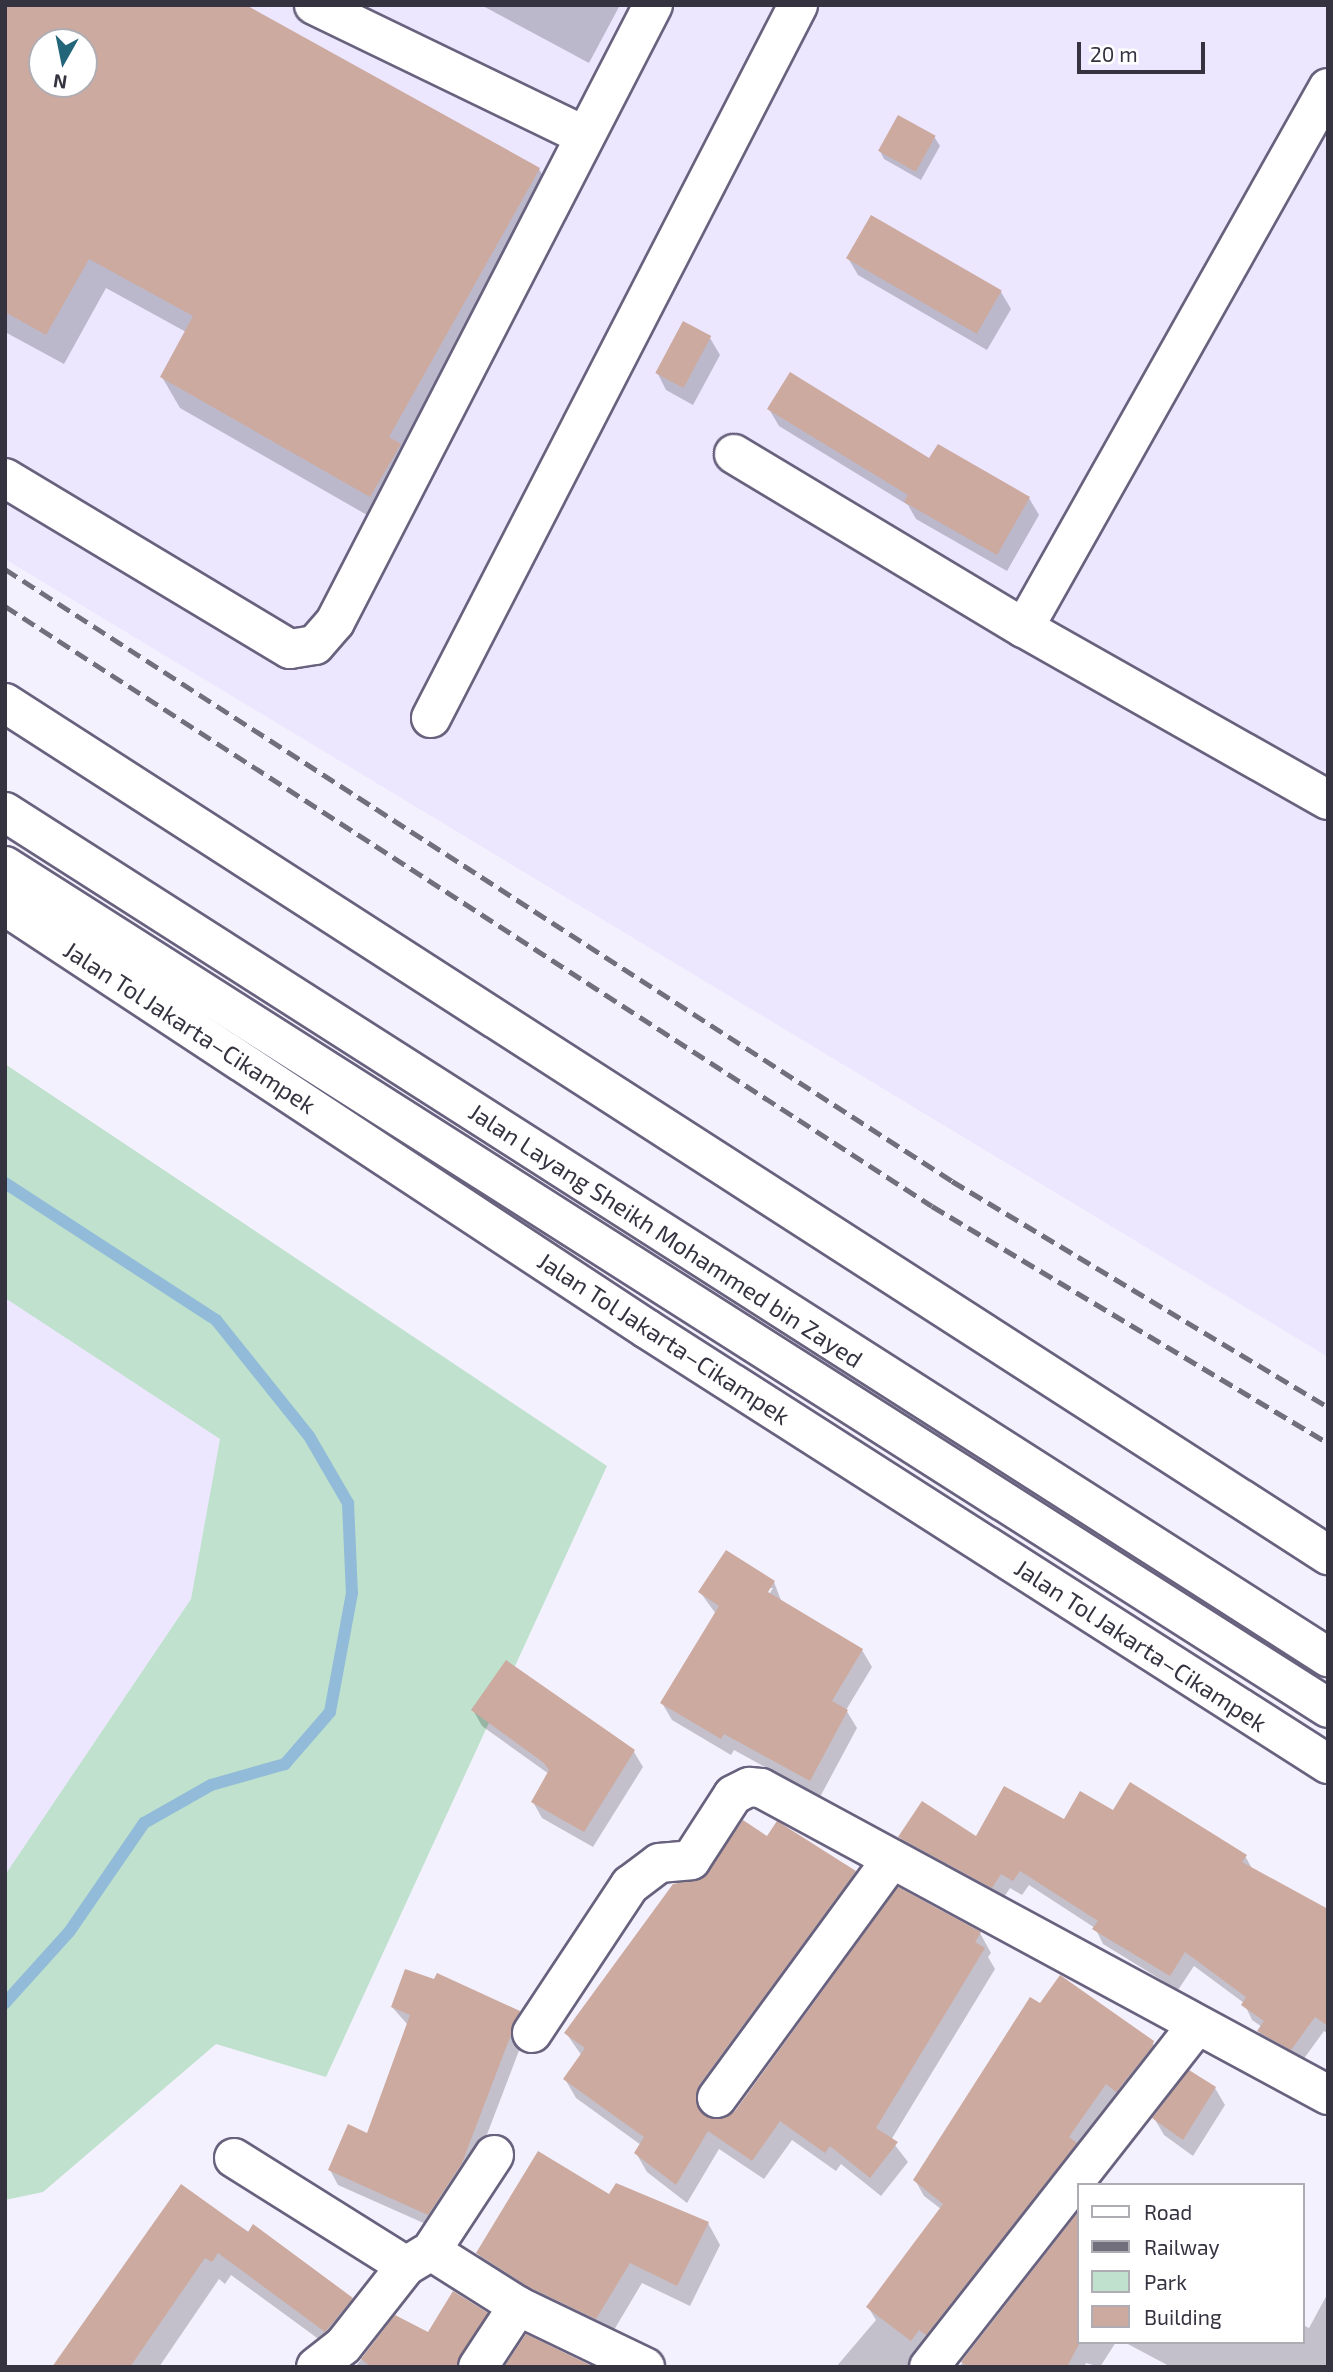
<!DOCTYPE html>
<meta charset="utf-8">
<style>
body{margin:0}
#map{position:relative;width:1333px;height:2372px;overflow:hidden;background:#f4f1fe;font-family:"Exo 2",sans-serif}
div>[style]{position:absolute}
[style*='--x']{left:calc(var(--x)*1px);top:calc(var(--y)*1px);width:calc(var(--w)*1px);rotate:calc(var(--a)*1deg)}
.built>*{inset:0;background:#ece6fe}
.green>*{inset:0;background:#bfe1cd}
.shadow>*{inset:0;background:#0003}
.stream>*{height:12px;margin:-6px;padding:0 6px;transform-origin:6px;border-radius:6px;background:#91bbd9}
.building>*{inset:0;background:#ccaa9f;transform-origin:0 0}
.roads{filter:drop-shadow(2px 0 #69627e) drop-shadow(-2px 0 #69627e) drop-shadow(0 2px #69627e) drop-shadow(0 -2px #69627e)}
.minor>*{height:38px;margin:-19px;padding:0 19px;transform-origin:19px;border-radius:19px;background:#fff}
.highway>*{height:38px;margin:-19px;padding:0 19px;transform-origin:19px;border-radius:19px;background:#fff}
.rail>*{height:5px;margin-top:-2.5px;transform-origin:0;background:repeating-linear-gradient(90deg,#726f7c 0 14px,transparent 0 21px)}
span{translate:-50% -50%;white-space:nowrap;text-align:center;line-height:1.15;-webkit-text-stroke:5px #fff;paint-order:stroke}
.street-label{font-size:24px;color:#363340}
.frame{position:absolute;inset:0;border:7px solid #363340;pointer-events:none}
.legend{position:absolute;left:1077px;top:2183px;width:228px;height:161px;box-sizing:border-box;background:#fff;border:2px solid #afadb3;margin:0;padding:9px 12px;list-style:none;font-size:21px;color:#363340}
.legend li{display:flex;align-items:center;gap:14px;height:35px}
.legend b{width:35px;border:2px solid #afadb3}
.north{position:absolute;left:28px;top:28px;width:70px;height:70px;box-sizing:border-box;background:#fff;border:2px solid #afadb3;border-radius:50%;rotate:189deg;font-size:19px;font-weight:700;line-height:28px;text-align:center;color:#363340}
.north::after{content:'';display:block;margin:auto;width:24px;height:32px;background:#236679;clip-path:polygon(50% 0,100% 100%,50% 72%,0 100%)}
.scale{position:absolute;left:1077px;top:42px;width:128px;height:32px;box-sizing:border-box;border:4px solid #363340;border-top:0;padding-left:9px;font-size:21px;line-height:24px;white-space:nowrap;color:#363340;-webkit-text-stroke:5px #fff;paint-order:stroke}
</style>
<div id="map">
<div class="built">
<i style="clip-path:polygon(evenodd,5px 5px,1328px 5px,1328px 1357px,5px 559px,5px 5px,42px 42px,84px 42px,84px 84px,42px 84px,42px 42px)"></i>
<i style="clip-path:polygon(5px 1298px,220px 1439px,191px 1599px,5px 1875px)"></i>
</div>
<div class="green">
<i style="clip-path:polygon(5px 1064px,607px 1466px,326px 2077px,216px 2044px,43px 2192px,5px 2200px,5px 1875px,191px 1599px,220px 1439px,5px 1298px)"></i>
</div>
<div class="shadow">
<i style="clip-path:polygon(evenodd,5px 5px,539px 169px,557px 200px,388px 527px,180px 408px,162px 377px,186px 332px,106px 288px,64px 364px,5px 332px,5px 5px,42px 42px,84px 42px,84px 84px,42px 84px,42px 42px)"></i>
<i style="clip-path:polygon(481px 5px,620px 5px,589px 63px)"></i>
<i style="clip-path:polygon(898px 118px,935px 138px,940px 146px,921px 180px,884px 159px,880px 151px)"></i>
<i style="clip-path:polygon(848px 258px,1001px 292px,1011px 309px,987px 350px,858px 275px)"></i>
<i style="clip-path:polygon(710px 338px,720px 355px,693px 405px,666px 390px,657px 372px)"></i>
<i style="clip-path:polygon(769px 409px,1029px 498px,1039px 515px,1007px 571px,916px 519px,908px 505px,779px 426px)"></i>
<i style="clip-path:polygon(evenodd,727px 1552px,774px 1582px,782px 1603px,862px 1650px,872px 1667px,846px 1710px,857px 1728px,820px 1797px,734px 1750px,731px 1755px,672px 1720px,662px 1703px,716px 1614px,700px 1592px,727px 1552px,769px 1588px,773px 1588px,765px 1601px,769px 1588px)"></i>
<i style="clip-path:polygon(473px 1710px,634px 1752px,643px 1767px,593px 1847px,542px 1818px,533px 1802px,549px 1774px,482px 1726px)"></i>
<i style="clip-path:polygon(1114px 1812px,1245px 1856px,1253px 1870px,1328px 1911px,1328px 2034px,1324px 2031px,1300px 2064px,1267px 2046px,1259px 2032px,1262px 2027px,1252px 2020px,1244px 2003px,1194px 1966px,1178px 1990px,1103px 1944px,1095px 1928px,1029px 1885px,1022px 1895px,1010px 1888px,1001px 1902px,908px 1852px,900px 1837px,977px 1839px)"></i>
<i style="clip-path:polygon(767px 1838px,855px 1872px,866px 1891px,710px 2105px,708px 2118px,726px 2120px,980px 1933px,991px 1953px,988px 1957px,995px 1969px,891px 2140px,908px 2162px,881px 2196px,841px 2164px,836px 2171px,792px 2140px,764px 2179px,719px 2149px,687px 2203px,647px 2172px,636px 2153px,641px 2145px,576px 2098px,565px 2079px,582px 2056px,566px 2033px,704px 1880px)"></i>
<i style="clip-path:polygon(1040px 2005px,1152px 2042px,1162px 2059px,923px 2367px,836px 2367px,876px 2320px,868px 2307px,941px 2209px,924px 2196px,915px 2180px)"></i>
<i style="clip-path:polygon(392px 2007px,519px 2012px,528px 2027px,470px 2179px,437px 2229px,338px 2185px,330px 2170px,368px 2135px,408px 2025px)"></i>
<i style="clip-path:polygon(1215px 2088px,1225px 2105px,1193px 2156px,1164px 2135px,1154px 2118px)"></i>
<i style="clip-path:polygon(181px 2187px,351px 2300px,365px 2322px,339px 2354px,231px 2275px,225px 2284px,219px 2279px,159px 2367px,54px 2367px)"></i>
<i style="clip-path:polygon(610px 2196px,708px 2223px,720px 2245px,690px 2306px,642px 2283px,608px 2340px,490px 2275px,478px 2253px)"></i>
<i style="clip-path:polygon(1079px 2213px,1079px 2342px,1116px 2342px,1100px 2367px,1086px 2363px,1084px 2367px,959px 2367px)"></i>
<i style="clip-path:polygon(1328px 2293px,1328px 2367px,1171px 2367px,1124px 2342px,1303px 2342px,1303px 2325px,1309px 2328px)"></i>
<i style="clip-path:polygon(486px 2314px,496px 2330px,474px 2367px,355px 2367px,396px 2317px,429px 2334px)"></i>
</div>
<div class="stream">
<i style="--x:5;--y:1183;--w:252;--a:33"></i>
<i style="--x:216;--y:1320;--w:149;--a:51.3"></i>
<i style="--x:309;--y:1436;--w:78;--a:59.8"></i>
<i style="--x:348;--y:1503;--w:90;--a:87.5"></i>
<i style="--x:352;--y:1593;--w:121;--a:100.5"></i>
<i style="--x:330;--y:1712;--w:69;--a:130.9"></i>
<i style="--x:285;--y:1764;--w:77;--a:164.2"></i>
<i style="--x:211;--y:1785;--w:77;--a:150.4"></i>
<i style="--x:144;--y:1823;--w:132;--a:124.5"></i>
<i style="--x:69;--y:1932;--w:96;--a:132"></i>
</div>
<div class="building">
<i style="clip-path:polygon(evenodd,5px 5px,246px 5px,540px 168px,389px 437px,401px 444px,370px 497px,160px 377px,193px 316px,89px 259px,46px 335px,5px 312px,5px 5px,42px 42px,84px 42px,84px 84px,42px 84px,42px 42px)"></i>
<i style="left:898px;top:115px;width:43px;height:41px;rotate:29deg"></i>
<i style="left:871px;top:215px;width:151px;height:50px;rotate:30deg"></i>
<i style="left:683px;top:321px;width:32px;height:59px;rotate:28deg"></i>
<i style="clip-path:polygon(790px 372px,929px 458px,938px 444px,1030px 497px,997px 555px,904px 502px,908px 495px,767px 409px)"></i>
<i style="clip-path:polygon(726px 1550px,775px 1581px,768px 1592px,863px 1649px,832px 1701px,848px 1710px,810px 1781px,724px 1734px,721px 1739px,660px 1703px,719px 1606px,698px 1592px)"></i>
<i style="clip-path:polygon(506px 1660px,635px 1750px,584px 1832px,531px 1802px,549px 1770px,544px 1763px,471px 1710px)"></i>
<i style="clip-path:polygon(1130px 1782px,1247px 1855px,1242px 1862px,1328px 1909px,1328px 2026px,1315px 2017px,1291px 2050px,1257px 2031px,1264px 2021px,1241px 2005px,1246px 1997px,1185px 1952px,1170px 1976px,1092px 1929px,1098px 1921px,1020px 1871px,1013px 1881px,1001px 1874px,992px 1888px,898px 1837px,922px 1801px,976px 1836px,1004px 1786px,1064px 1819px,1080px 1791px,1113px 1810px)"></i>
<i style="clip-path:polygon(743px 1820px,767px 1836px,777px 1821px,856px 1871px,699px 2085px,697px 2106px,705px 2116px,725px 2118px,735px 2111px,898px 1887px,981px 1932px,975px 1942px,985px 1948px,876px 2128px,898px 2142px,870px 2178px,830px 2146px,825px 2153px,780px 2121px,752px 2161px,708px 2131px,676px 2185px,634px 2153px,644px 2137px,563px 2079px,585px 2048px,564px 2033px,673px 1884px,703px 1878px)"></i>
<i style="clip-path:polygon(405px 1969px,434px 1979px,437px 1973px,520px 2011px,462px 2163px,428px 2215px,328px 2170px,348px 2124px,367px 2133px,410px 2015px,391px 2007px)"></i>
<i style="clip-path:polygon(1060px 1975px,1154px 2041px,1152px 2047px,1116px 2092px,1106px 2084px,1069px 2137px,1077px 2143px,926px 2335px,919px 2330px,911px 2341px,866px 2307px,943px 2204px,913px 2180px,1030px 1997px,1040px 2003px)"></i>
<i style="clip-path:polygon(1189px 2070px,1216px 2087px,1183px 2140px,1152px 2118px)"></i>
<i style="clip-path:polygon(538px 2151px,609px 2194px,616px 2183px,709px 2222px,677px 2286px,630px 2263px,596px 2319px,529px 2287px,476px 2253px)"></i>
<i style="clip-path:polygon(181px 2184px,248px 2232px,253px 2224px,353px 2298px,325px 2332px,218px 2253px,212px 2262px,205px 2258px,130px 2367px,52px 2367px)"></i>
<i style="clip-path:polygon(1079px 2211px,1079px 2344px,1067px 2367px,968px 2367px,961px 2362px)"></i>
<i style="clip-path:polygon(453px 2291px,488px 2313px,456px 2367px,371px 2367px,361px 2359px,395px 2315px,428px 2332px)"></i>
<i style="clip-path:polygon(526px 2334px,594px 2367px,504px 2367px)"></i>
</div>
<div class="roads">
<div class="minor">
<i style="--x:314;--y:5;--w:299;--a:25.8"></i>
<i style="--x:1328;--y:88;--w:620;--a:119.38"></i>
<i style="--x:1024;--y:628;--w:349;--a:29.5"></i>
<i style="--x:734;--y:454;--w:338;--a:31"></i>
<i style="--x:5;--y:478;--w:332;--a:31"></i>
<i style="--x:290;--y:649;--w:25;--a:-9"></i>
<i style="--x:315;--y:645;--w:30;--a:-49"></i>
<i style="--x:335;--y:622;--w:694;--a:-62.73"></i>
<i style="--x:431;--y:718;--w:802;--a:-62.76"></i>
<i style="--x:532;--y:2033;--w:178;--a:-56.5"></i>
<i style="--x:630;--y:1885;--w:36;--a:-37"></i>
<i style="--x:659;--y:1863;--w:32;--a:-5"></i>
<i style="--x:691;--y:1860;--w:77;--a:-57.1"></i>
<i style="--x:733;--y:1795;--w:18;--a:-27"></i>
<i style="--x:749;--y:1787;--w:12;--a:5"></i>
<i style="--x:761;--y:1788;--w:645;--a:28.43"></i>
<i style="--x:717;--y:2098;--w:296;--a:-53.8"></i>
<i style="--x:494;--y:2155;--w:115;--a:123.3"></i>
<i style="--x:431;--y:2251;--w:103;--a:32.3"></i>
<i style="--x:518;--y:2306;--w:141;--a:25.7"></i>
<i style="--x:234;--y:2158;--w:203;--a:32.1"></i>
<i style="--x:316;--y:2367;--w:34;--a:-38"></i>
<i style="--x:343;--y:2346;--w:102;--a:-51.8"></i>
<i style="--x:406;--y:2266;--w:23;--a:-31"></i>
<i style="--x:478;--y:2367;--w:73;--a:-56.7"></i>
<i style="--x:929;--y:2367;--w:433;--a:-51.9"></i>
</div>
<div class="highway">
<i style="--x:5;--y:703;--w:1574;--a:32.78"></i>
<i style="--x:5;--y:812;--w:1570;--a:32.57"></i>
<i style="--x:5;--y:866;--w:1568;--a:32.47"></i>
<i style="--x:5;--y:906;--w:769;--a:33.38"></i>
<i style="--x:647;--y:1329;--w:808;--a:32.57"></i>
</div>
</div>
<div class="rail">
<i style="--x:5;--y:569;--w:1128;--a:32.87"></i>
<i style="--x:952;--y:1181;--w:439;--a:31"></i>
<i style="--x:5;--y:606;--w:1104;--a:32.91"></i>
<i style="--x:932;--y:1206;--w:462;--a:30.9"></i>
</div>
<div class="street-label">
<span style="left:190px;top:1027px;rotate:33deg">Jalan Tol Jakarta–Cikampek</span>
<span style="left:666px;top:1235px;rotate:33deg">Jalan Layang Sheikh Mohammed bin Zayed</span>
<span style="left:664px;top:1338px;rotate:33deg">Jalan Tol Jakarta–Cikampek</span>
<span style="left:1141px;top:1645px;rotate:33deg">Jalan Tol Jakarta–Cikampek</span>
</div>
<div class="frame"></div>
<ul class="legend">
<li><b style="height:9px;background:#fff"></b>Road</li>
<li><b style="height:9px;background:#726f7c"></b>Railway</li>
<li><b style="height:19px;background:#bfe1cd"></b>Park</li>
<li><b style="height:19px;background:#ccaa9f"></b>Building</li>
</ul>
<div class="north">N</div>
<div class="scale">20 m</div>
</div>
